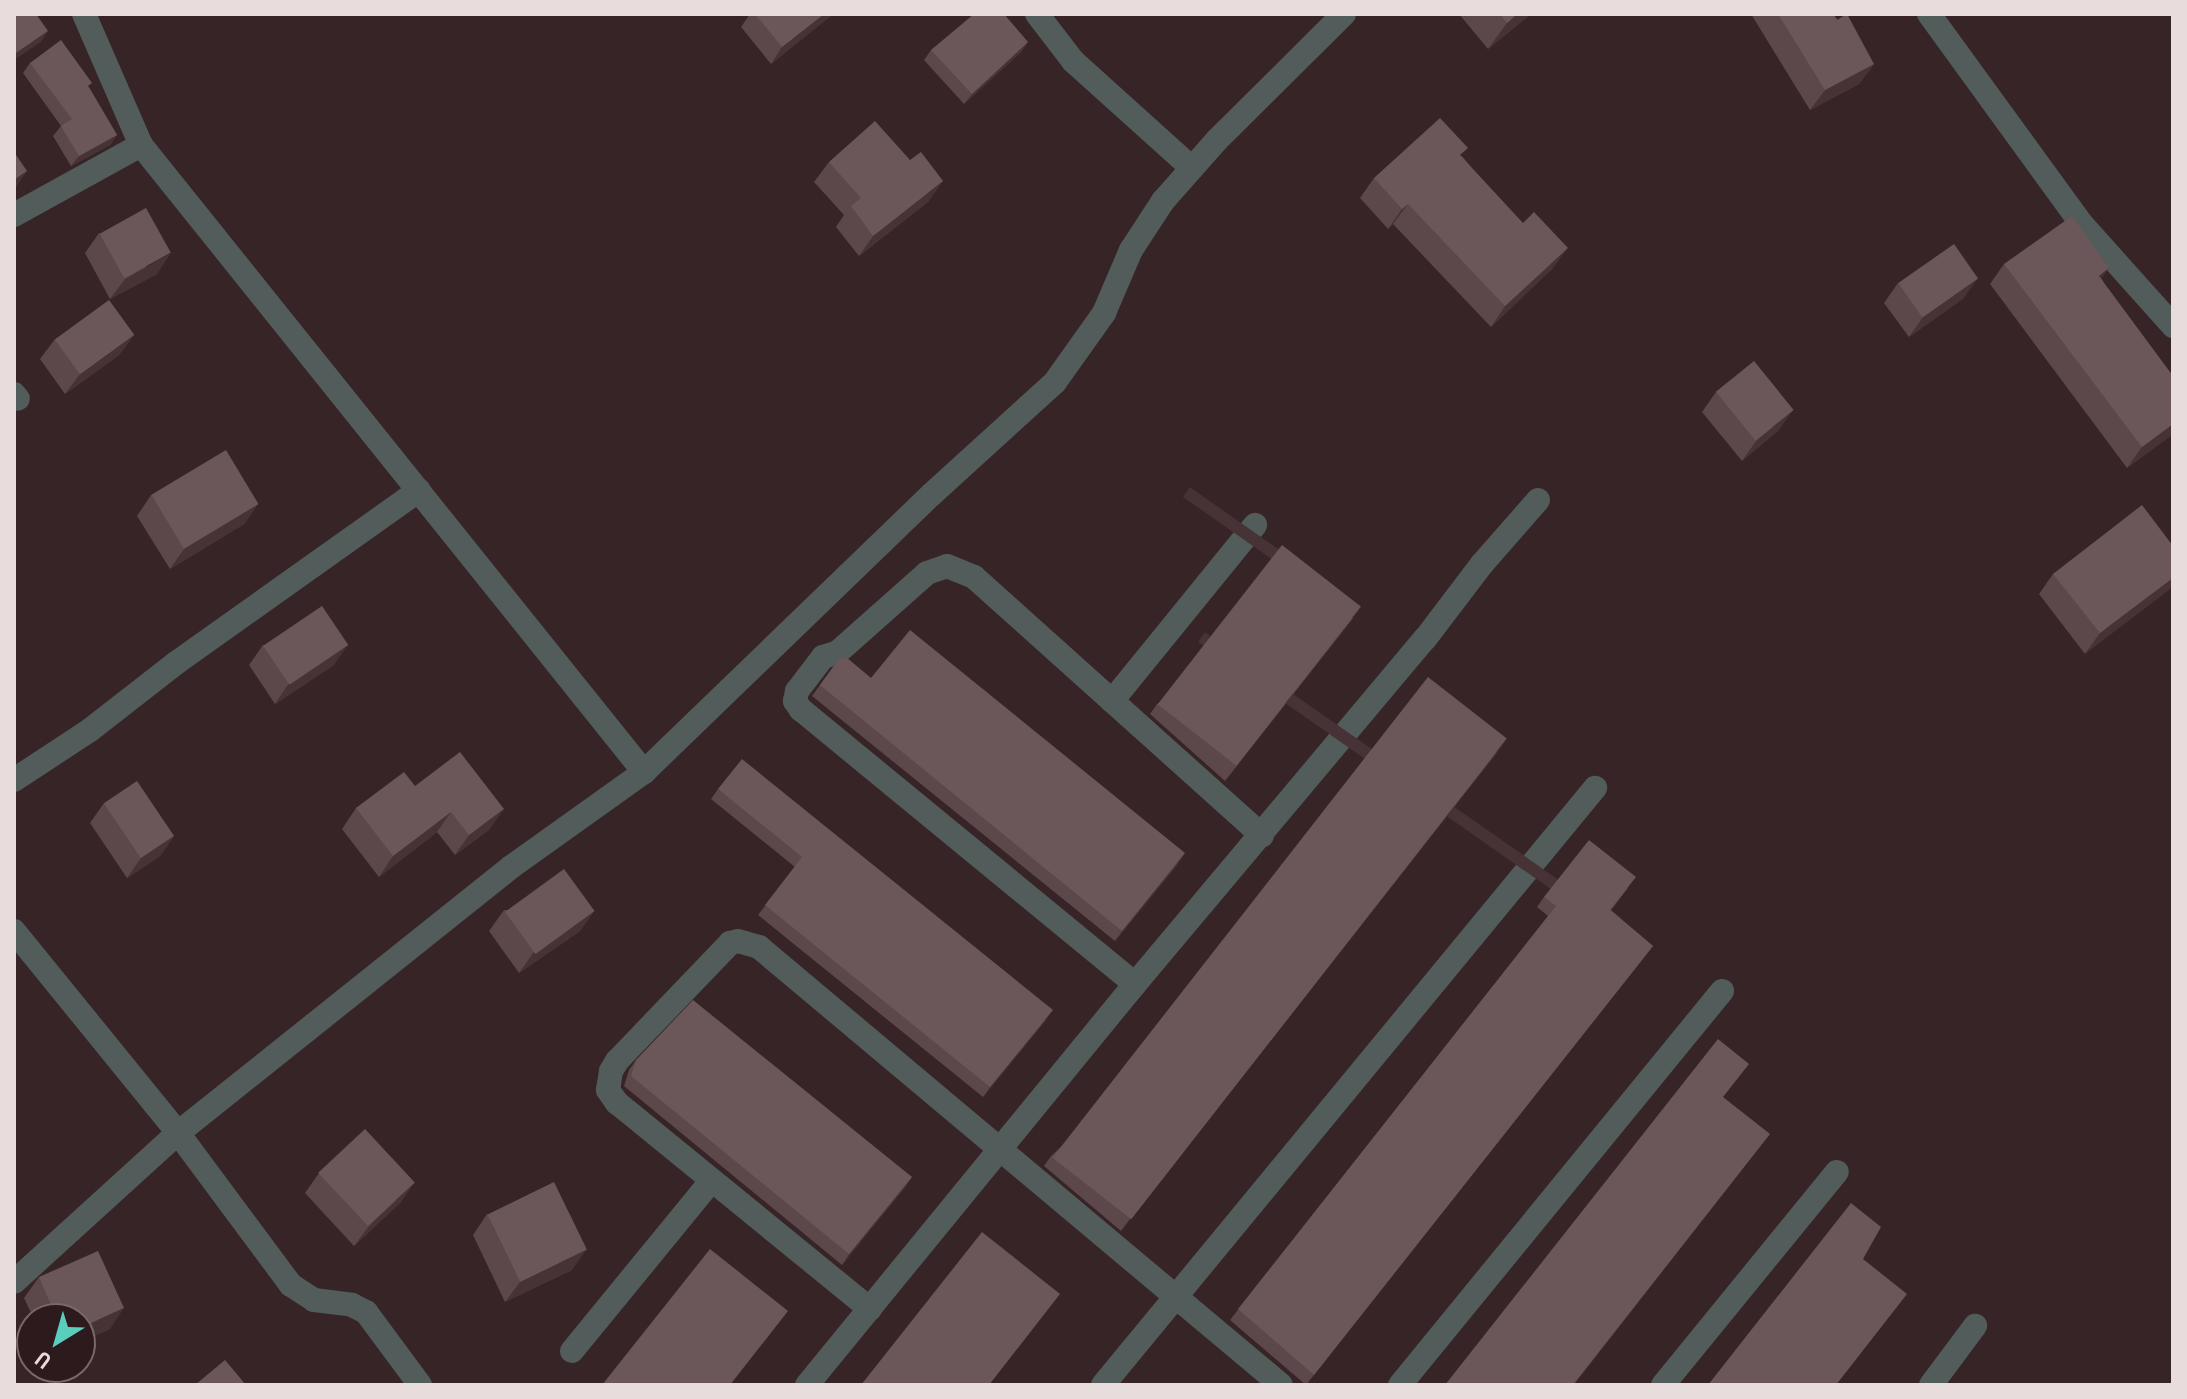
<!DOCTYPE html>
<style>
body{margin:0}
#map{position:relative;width:2187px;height:1399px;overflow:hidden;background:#372426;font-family:"Archivo Narrow",sans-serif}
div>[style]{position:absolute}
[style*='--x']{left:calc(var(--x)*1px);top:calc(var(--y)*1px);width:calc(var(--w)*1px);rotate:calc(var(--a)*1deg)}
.lane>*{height:24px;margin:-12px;padding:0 12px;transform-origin:12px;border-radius:12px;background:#525c5a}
.street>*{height:24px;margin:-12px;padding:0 12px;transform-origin:12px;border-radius:12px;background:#525c5a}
.wall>*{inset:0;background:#5c474a}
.shaded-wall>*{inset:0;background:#473235;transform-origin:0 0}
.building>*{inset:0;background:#6b575a;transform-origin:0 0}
span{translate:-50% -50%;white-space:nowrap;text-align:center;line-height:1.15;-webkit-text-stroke:7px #2c1a1d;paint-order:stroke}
.frame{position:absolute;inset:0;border:16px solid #e9dcdd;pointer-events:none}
.north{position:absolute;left:16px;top:1303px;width:80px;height:80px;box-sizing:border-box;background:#2c1a1d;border:2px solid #78686a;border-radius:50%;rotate:217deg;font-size:22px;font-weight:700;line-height:32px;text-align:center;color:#e9dcdd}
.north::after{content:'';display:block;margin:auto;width:28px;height:36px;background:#5acebd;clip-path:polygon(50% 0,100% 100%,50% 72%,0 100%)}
</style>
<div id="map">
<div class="lane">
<i style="--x:178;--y:1133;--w:189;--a:53.4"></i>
<i style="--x:291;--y:1285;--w:27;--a:33"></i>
<i style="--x:314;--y:1300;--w:38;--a:7"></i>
<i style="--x:352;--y:1305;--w:16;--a:27"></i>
<i style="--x:366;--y:1312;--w:91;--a:53.5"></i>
</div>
<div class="street">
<i style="--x:84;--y:14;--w:143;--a:66.5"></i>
<i style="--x:141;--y:145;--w:804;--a:51.26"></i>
<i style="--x:1037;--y:14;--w:59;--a:52.5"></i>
<i style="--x:1073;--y:61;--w:160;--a:42"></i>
<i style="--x:1929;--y:14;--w:257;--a:54"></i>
<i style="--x:2080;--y:222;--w:140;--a:48.2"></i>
<i style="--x:14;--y:215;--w:145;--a:-28.9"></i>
<i style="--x:14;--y:394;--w:6;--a:51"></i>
<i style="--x:1112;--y:701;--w:227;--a:-50.9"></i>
<i style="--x:14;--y:780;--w:91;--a:-33.3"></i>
<i style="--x:90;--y:730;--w:109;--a:-37.9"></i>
<i style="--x:176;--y:663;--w:298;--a:-35.4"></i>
<i style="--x:14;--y:931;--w:260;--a:50.9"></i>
<i style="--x:1135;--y:984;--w:432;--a:-140.6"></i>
<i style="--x:801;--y:710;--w:11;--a:-124"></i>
<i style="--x:795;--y:701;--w:10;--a:-79"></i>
<i style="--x:797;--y:691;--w:43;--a:-52.6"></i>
<i style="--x:823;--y:657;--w:16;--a:-18"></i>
<i style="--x:838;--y:652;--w:119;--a:-41.6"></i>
<i style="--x:927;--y:573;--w:21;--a:-19"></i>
<i style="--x:947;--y:566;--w:29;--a:22"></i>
<i style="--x:974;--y:577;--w:387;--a:41.9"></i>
<i style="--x:14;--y:1282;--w:222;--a:-42.3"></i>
<i style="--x:178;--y:1133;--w:426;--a:-38.6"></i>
<i style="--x:511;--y:867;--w:163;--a:-35.5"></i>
<i style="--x:644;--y:772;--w:400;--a:-44"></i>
<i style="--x:932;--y:494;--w:166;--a:-42.3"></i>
<i style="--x:1055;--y:382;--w:85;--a:-54.6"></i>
<i style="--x:1104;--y:313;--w:69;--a:-66.8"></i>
<i style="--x:1131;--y:250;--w:59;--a:-56.9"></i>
<i style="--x:1163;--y:201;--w:81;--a:-48.5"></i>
<i style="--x:1217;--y:140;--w:179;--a:-44.8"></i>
<i style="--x:870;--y:1309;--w:326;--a:-140.8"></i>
<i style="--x:617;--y:1103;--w:16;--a:-125"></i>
<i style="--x:608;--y:1090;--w:19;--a:-81"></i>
<i style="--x:611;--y:1071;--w:12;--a:-59"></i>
<i style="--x:617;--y:1061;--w:163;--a:-46.2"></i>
<i style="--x:730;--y:943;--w:8;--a:-14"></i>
<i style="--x:738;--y:941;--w:22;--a:16"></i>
<i style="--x:759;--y:947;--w:681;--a:40"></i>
<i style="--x:572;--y:1351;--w:220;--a:-50.7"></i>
<i style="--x:807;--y:1385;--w:518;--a:-50.72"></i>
<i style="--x:1135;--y:984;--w:451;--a:-50"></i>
<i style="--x:1425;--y:639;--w:94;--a:-52.8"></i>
<i style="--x:1482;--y:564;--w:85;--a:-48.8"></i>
<i style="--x:1103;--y:1385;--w:774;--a:-50.51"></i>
<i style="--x:1400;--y:1385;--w:509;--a:-50.74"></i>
<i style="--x:1663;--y:1385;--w:275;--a:-50.8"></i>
<i style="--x:1931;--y:1385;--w:74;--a:-53.3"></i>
</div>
<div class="wall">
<i style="clip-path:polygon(750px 14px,833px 14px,771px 64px,741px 27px)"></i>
<i style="clip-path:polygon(1459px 14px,1531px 14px,1488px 49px)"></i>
<i style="clip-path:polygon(1751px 14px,1833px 14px,1874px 64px,1859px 84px,1810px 110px)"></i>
<i style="clip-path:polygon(1028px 42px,1021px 52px,964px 104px,924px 60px,931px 50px)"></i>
<i style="clip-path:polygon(30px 63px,89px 87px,117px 135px,110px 145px,71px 166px,53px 136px,61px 126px,23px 73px)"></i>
<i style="clip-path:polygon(1462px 156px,1553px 268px,1491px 327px,1393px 224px,1388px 229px,1360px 198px,1374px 178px)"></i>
<i style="clip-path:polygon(910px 160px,929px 201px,859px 256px,836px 227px,844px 215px,814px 182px,829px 162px)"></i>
<i style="clip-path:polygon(99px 233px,157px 274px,110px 299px,85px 253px)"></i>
<i style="clip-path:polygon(2004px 264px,2102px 279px,2173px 434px,2127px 468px,1990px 284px)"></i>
<i style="clip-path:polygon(1898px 283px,1964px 298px,1909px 337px,1884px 303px)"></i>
<i style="clip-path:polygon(134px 335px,119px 355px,65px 394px,40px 359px,55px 339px)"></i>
<i style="clip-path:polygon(1716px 392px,1779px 430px,1742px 461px,1702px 412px)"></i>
<i style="clip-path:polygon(151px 495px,258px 504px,244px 524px,170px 569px,137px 516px)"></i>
<i style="clip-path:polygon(2173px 546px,2085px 654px,2039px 594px,2053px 574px)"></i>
<i style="clip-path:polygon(1354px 617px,1225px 781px,1150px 714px,1157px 704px)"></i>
<i style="clip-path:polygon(263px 645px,334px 665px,275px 704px,249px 665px)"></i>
<i style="clip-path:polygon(839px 659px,871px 678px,1178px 864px,1115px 941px,812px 696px)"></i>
<i style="clip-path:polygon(1499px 750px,1121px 1231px,1044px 1166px,1051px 1156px)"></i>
<i style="clip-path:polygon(415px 786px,490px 829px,455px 855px,437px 832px,379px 877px,342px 829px,356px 808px)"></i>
<i style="clip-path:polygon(718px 789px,1046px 1020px,983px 1097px,758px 915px,795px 867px,711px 799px)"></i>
<i style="clip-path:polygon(104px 803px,174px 836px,160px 856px,127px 878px,90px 823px)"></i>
<i style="clip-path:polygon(1628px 888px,1611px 910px,1653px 946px,1306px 1385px,1230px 1320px,1548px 916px,1537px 907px,1544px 897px)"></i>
<i style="clip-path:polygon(504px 910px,594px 911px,580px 931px,519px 973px,489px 931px)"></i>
<i style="clip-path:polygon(636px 1060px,912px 1177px,842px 1265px,624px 1086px,629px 1070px)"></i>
<i style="clip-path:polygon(319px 1173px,401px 1202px,354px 1246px,305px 1193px)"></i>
<i style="clip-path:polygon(487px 1214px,572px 1270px,505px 1302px,473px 1235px)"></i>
<i style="clip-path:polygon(39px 1277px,110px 1329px,80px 1342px,80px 1319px,34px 1319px,24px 1298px)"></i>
</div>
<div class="shaded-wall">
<i style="clip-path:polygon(824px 14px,833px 14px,771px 64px,782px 47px)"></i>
<i style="clip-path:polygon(1517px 14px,1531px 14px,1488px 49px,1507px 23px)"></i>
<i style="clip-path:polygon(48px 31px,41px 42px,14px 60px,14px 56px,16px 53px)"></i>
<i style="clip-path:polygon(1028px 42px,1021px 52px,964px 104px,972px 94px)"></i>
<i style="clip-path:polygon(1874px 64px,1859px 84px,1810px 110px,1825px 90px)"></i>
<i style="clip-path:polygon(117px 135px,110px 145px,71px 166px,79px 156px)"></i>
<i style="clip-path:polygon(27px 171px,14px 190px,14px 180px)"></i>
<i style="clip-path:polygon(943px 181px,929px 201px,859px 256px,873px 236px)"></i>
<i style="clip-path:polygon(1408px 204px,1393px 224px,1388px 229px,1402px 209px)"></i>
<i style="clip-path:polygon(1568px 248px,1553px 268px,1491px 327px,1505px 306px)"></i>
<i style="clip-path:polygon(171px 253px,157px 274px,110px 299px,125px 279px)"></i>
<i style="clip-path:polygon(2109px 268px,2095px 288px,2099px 276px)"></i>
<i style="clip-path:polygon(1978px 278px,1964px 298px,1909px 337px,1923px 317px)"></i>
<i style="clip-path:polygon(134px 335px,119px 355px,65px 394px,80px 374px)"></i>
<i style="clip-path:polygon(1793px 410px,1779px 430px,1742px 461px,1756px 441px)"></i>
<i style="clip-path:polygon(2173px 424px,2173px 434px,2127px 468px,2142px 447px)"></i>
<i style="clip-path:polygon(258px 504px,244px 524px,170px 569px,184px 549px)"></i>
<i style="clip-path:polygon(2173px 578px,2173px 587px,2085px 654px,2100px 633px)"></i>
<i style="left:1361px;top:607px;width:12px;height:209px;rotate:125deg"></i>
<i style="clip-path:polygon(348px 645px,334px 665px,275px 704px,289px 683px)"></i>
<i style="clip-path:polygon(1507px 739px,1499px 750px,1121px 1231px,1128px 1221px)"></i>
<i style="clip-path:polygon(504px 809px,490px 829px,455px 855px,469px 835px)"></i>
<i style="clip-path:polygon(451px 812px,437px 832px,379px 877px,393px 856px)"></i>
<i style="clip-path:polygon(174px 836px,160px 856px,127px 878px,141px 858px)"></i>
<i style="clip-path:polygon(1185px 853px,1178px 864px,1115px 941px,1122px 931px)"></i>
<i style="clip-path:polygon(594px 911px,580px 931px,519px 973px,533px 953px)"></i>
<i style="left:1653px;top:946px;width:12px;height:547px;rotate:125deg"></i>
<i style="clip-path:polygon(1053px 1010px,1046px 1020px,983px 1097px,990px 1087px)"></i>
<i style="clip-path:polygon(1770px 1134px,1574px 1385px,1573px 1385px)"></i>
<i style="clip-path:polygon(912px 1177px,905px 1188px,842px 1265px,849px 1254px)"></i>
<i style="clip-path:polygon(415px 1182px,401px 1202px,354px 1246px,369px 1226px)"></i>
<i style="clip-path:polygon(587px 1249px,572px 1270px,505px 1302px,520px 1282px)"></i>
<i style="clip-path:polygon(124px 1308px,110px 1329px,80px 1342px,80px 1328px)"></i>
</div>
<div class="building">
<i style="clip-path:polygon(14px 14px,36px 14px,48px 31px,16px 53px,14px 49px)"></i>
<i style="clip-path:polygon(755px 14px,824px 14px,782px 47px)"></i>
<i style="clip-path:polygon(974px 14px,1004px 14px,1028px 42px,972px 94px,931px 50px)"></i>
<i style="clip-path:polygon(1500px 14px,1517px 14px,1507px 23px)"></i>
<i style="clip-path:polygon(1778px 14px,1833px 14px,1837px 20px,1847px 14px,1874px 64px,1825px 90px)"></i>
<i style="clip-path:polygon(61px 40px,92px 83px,88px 86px,117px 135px,79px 156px,61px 126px,72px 119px,30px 63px)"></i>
<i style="clip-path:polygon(1440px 118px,1468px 148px,1460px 155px,1523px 223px,1534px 212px,1568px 248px,1505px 306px,1408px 204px,1402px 209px,1374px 178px)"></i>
<i style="clip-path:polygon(875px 121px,910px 160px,921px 152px,943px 181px,873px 236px,851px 206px,861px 198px,829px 162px)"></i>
<i style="clip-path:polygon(14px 152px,27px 171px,14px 180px)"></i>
<i style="left:146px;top:208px;width:51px;height:53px;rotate:61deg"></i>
<i style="clip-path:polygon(2072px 216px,2109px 268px,2099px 276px,2173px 376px,2173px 424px,2142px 447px,2004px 264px)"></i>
<i style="left:1954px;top:244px;width:42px;height:68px;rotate:55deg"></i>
<i style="left:109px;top:300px;width:43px;height:67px;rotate:54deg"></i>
<i style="left:1754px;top:361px;width:63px;height:49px;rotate:51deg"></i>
<i style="left:226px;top:450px;width:63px;height:87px;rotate:59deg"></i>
<i style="clip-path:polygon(2142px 505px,2173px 546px,2173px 578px,2100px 633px,2053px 574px)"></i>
<i style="left:1282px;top:545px;width:100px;height:202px;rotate:38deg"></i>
<i style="left:322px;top:606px;width:47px;height:71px;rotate:56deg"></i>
<i style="clip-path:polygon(910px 630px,1185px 853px,1122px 931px,820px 685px,839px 659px,846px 657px,871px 678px)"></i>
<i style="left:1428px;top:677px;width:100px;height:610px;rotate:38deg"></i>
<i style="clip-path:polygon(460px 752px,504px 809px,469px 835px,451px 812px,393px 856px,356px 808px,404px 772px,415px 786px)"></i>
<i style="clip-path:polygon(742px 759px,1053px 1010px,990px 1087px,765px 905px,802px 857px,718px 789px)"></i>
<i style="left:137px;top:781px;width:66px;height:40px;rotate:56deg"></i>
<i style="clip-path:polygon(1589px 840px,1636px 877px,1610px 910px,1653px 946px,1314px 1375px,1238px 1309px,1556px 906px,1544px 897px)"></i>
<i style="left:564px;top:869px;width:52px;height:73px;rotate:54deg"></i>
<i style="clip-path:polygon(693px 1000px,912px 1177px,849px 1254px,631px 1076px,636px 1060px)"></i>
<i style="clip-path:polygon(1718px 1039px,1749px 1064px,1723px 1097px,1770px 1134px,1573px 1385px,1445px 1385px)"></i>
<i style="left:365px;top:1129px;width:73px;height:64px;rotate:47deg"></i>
<i style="left:554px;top:1182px;width:75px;height:74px;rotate:64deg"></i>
<i style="clip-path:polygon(1851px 1203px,1881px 1227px,1863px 1259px,1907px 1294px,1836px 1385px,1708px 1385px)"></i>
<i style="clip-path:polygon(982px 1232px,1060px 1294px,989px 1385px,861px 1385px)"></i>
<i style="clip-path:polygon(710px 1249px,788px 1311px,730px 1385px,602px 1385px)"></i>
<i style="clip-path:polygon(98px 1251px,124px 1308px,80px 1328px,80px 1319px,57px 1319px,39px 1277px)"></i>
<i style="clip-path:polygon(225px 1360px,246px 1385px,195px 1385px)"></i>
</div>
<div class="frame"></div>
<div class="north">U</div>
</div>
